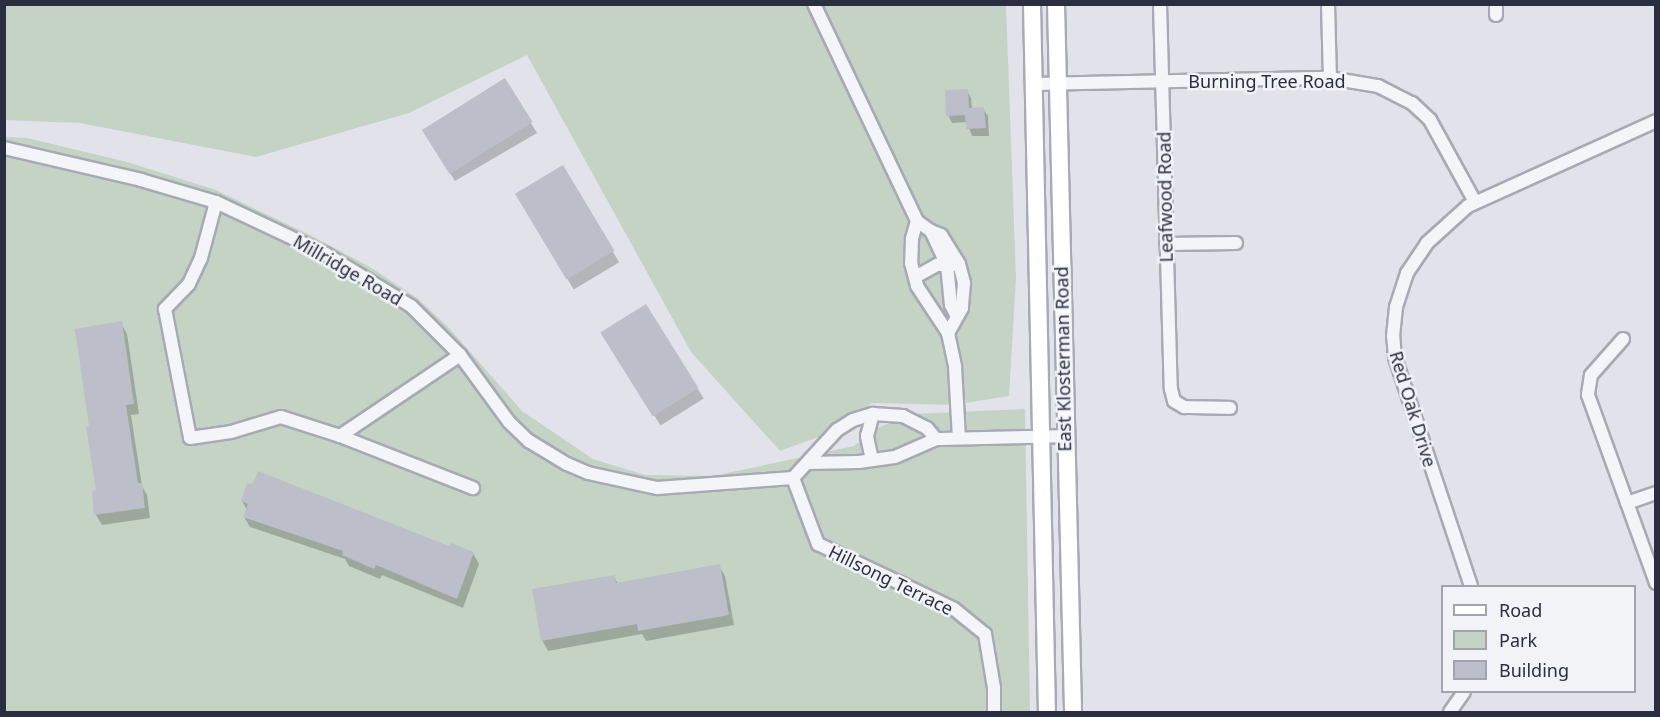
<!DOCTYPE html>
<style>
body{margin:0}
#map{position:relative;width:1660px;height:717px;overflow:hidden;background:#e2e3ea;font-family:"Noto Sans",sans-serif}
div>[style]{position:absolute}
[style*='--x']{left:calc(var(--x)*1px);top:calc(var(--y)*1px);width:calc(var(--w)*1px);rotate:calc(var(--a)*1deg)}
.green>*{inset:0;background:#c4d3c3}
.shadow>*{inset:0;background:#0003;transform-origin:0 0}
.building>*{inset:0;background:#bcbeca;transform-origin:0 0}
.roads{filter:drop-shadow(2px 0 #a7a9b4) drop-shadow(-2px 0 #a7a9b4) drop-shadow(0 2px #a7a9b4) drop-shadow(0 -2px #a7a9b4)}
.street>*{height:12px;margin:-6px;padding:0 6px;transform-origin:6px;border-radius:6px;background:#f4f5f8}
.secondary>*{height:16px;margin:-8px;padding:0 8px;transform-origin:8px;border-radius:8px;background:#fff}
span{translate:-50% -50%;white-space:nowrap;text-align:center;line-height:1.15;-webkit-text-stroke:5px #f1f3f7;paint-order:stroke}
.street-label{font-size:18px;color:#2a2e41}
.frame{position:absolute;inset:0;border:6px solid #2a2e41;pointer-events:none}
.legend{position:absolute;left:1441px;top:585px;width:195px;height:108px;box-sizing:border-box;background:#f1f3f7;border:2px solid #a1a4ae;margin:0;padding:8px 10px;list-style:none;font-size:18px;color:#2a2e41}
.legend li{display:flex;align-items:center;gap:12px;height:30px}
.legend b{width:30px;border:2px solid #a1a4ae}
</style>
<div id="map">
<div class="green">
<i style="clip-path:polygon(5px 5px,1006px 5px,1016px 278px,1009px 396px,952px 405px,872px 403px,827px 434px,780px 451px,691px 352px,527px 55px,409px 113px,256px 157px,80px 123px,5px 120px)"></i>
<i style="clip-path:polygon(5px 137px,27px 138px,127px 162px,216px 190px,308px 234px,370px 267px,417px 298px,449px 328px,522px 411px,593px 459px,645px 475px,713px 476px,854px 446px,877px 428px,914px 414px,1025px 409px,1030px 712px,5px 712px)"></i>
</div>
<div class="shadow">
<i style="clip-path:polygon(505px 80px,537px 133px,455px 181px,430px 141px)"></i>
<i style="clip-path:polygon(967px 91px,971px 98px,972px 109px,983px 109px,988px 116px,989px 136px,972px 136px,967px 122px,952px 123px,948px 115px)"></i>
<i style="left:562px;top:167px;width:111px;height:53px;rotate:59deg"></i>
<i style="left:646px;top:306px;width:109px;height:51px;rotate:58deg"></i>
<i style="clip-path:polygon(121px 323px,127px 334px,139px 414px,131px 415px,142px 486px,147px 495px,150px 518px,102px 525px,96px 515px,93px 492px,97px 491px,91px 427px)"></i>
<i style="clip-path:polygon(242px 501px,473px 553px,479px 564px,463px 608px,382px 575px,380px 579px,349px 566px,345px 559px,250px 527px,244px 517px,247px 510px)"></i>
<i style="clip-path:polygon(719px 566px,725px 576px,734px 625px,646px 641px,642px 634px,548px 651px,542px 640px,614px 577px,618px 584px)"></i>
</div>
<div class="building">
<i style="left:505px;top:78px;width:52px;height:98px;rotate:58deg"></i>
<i style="clip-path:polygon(968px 89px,969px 108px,984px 107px,986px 128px,966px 129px,965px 115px,946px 116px,945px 90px)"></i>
<i style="left:563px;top:165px;width:100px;height:56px;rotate:59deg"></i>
<i style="left:646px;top:304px;width:99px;height:54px;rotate:58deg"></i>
<i style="clip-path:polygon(122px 321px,134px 404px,126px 405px,138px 483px,142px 483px,145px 508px,94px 515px,92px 491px,96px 490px,86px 427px,89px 426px,75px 329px)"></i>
<i style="clip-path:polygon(258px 471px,449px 546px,451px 543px,474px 552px,457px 599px,376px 565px,374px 569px,342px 555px,343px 551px,243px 517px,248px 504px,241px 501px,247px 483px,253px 484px)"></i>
<i style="clip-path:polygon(720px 564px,729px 615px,638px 631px,637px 624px,541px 641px,532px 589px,615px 575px,616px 583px)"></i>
</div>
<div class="roads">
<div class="street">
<i style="--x:814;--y:4;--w:240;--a:64.6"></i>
<i style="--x:917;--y:221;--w:17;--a:36"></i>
<i style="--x:931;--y:231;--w:11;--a:22"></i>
<i style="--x:941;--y:235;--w:34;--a:58"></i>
<i style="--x:959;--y:264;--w:20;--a:75"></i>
<i style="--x:964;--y:283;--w:25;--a:95"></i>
<i style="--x:962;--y:308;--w:29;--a:119"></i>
<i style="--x:1160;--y:4;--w:385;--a:88.4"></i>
<i style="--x:1171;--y:389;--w:12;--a:76"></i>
<i style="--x:1174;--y:401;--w:12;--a:31"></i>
<i style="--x:1184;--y:407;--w:46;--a:1.2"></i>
<i style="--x:1328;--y:4;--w:74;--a:88.5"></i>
<i style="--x:1496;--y:4;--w:11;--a:90"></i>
<i style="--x:1035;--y:84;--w:295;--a:-1.2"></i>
<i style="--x:1330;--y:78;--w:49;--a:9.5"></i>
<i style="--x:1378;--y:86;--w:38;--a:27"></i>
<i style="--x:1412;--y:103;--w:25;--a:43"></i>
<i style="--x:1430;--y:120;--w:94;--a:61.2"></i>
<i style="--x:4;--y:148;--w:141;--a:13.1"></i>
<i style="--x:141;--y:180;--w:78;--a:16.3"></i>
<i style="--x:216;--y:202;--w:122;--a:25.3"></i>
<i style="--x:326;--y:254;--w:100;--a:31.5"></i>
<i style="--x:411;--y:306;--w:69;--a:45"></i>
<i style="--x:460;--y:355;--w:83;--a:53.8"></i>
<i style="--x:509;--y:422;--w:28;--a:44"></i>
<i style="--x:529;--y:441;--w:44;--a:31.2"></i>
<i style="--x:567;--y:464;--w:23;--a:23"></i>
<i style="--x:588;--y:473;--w:71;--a:12.3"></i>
<i style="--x:657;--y:488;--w:136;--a:-4.2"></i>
<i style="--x:793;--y:478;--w:65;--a:-47.5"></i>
<i style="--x:837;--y:430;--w:19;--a:-32"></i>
<i style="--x:853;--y:420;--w:21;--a:-17"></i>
<i style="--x:873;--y:414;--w:30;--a:4"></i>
<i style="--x:903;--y:416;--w:27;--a:27"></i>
<i style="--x:927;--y:428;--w:14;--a:51"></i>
<i style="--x:216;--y:202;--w:58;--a:105"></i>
<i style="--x:201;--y:258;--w:29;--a:115"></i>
<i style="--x:189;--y:284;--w:35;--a:134"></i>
<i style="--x:165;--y:309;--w:131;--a:79"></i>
<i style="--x:190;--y:438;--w:41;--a:-8.3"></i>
<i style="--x:231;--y:432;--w:52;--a:-16.7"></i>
<i style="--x:281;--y:417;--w:62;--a:17.9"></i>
<i style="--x:340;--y:436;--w:143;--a:21.4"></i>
<i style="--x:917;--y:221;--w:19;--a:106"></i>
<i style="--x:912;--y:239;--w:24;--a:92"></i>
<i style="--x:911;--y:263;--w:24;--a:75"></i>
<i style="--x:917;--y:286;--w:56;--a:56.6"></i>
<i style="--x:948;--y:333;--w:35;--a:78"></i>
<i style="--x:955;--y:367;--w:71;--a:86.8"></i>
<i style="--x:931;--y:231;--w:38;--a:65"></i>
<i style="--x:947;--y:265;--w:40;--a:84.3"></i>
<i style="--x:951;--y:305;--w:11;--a:63"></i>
<i style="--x:1166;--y:244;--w:70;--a:-0.8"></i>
<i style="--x:915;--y:277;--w:25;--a:-29"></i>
<i style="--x:937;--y:265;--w:15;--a:0"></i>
<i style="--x:1623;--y:339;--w:48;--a:131.6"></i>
<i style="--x:1591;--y:375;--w:20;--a:99"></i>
<i style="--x:1588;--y:395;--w:200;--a:70.1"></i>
<i style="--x:340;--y:436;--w:145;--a:-34"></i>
<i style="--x:872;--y:460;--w:25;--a:-102"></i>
<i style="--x:867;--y:436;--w:23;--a:-75"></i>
<i style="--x:808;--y:463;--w:51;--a:-1.1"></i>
<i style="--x:859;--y:462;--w:36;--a:-8"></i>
<i style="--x:895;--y:457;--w:45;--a:-23.7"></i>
<i style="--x:936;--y:439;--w:129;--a:-1.3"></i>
<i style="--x:793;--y:478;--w:71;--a:69.3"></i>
<i style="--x:818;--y:544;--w:151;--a:25.5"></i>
<i style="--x:954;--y:609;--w:40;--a:39"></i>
<i style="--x:985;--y:634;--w:55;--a:80.5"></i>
<i style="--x:994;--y:688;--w:24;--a:90"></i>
<i style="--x:1627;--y:503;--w:31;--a:-19"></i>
<i style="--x:1471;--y:586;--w:241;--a:-108.4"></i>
<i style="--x:1395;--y:357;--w:21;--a:-95"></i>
<i style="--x:1393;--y:336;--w:29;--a:-84"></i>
<i style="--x:1396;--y:307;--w:36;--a:-72"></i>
<i style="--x:1407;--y:273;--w:36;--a:-56"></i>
<i style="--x:1427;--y:243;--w:55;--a:-42.1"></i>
<i style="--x:1468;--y:206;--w:206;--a:-24.3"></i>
<i style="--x:1450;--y:712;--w:24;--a:-55"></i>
</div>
<div class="secondary">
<i style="--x:1032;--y:4;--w:708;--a:88.79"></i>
<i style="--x:1056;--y:4;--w:708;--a:88.62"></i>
</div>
</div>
<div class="street-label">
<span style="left:1267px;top:81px">Burning Tree Road</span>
<span style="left:1165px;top:197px;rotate:-91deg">Leafwood Road</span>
<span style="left:348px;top:270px;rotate:30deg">Millridge Road</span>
<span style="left:1063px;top:359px;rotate:-91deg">East Klosterman Road</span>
<span style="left:1413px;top:409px;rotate:73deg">Red Oak Drive</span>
<span style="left:891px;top:580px;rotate:26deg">Hillsong Terrace</span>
</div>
<div class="frame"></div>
<ul class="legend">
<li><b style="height:8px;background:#fff"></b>Road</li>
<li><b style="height:16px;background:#c4d3c3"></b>Park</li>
<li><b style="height:16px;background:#bcbeca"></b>Building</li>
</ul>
</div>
